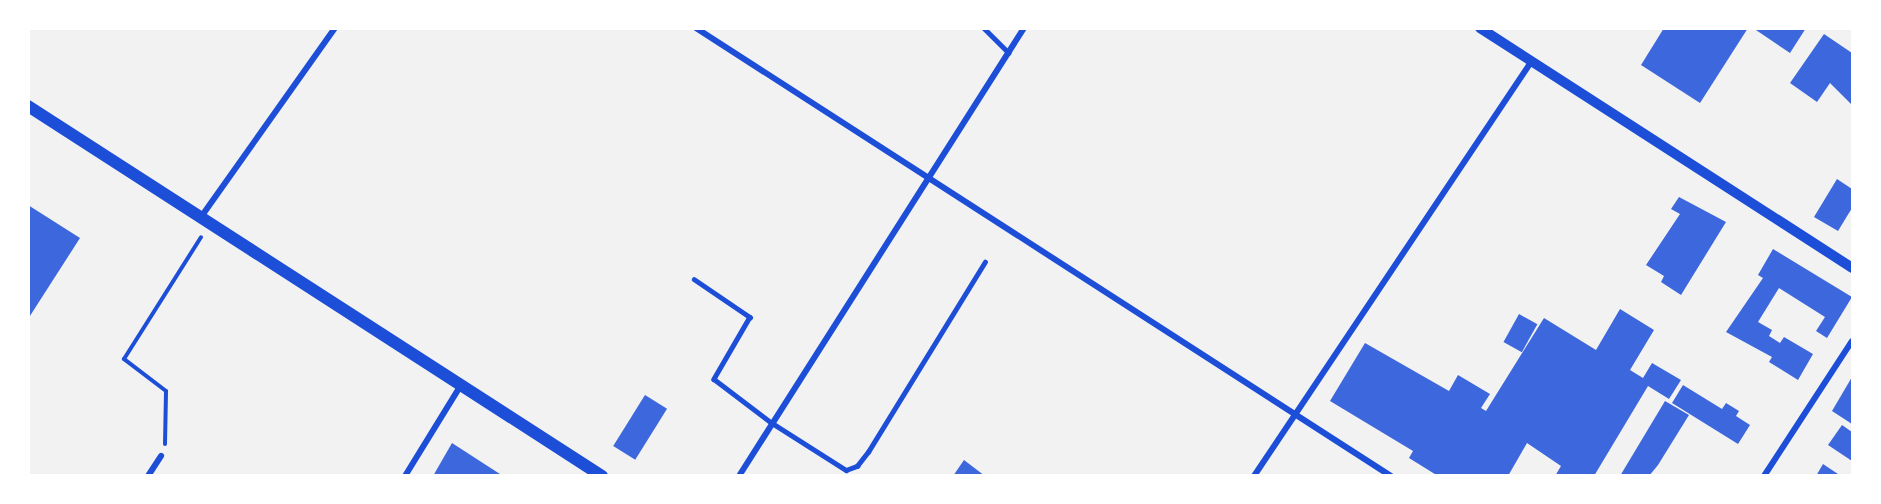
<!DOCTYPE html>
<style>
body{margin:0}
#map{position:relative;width:1881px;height:504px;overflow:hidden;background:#f2f2f2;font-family:Mulish,sans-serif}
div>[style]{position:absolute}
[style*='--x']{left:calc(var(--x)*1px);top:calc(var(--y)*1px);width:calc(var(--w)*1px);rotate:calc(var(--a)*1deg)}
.building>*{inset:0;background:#3d67dc;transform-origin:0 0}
.path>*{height:4px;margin:-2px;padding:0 2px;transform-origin:2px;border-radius:2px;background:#1d4ed8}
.service>*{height:4.5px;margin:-2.25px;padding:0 2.25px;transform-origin:2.25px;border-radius:2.25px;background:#1d4ed8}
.minor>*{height:6px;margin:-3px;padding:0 3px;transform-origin:3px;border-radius:3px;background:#1d4ed8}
.tertiary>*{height:10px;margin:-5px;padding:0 5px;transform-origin:5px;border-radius:5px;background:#1d4ed8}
.secondary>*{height:12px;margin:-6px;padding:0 6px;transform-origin:6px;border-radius:6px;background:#1d4ed8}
span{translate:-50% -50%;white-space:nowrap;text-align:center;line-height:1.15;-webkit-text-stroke:6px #fff;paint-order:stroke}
.frame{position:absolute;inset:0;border:30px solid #fff;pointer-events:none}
</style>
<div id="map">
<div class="building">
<i style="clip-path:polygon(1664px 28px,1748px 28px,1700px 103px,1641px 65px)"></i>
<i style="clip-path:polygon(1753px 28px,1806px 28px,1790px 53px)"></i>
<i style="clip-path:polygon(1824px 34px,1852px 53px,1852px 105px,1830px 83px,1817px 102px,1790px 83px)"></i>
<i style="clip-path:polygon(1837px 179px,1852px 189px,1852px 208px,1838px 231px,1814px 217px)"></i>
<i style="clip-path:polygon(1679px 197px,1726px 222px,1681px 295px,1661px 282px,1664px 276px,1646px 265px,1680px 214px,1671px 209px)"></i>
<i style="clip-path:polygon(28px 205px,80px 238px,28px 319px)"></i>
<i style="clip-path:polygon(1773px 249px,1852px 297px,1827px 338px,1816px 331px,1825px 317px,1779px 288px,1758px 322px,1772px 330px,1769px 336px,1780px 343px,1784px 337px,1813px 354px,1798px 380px,1769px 362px,1772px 357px,1726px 332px,1763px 278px,1758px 275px)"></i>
<i style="clip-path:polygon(1620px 309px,1654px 330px,1630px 370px,1643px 378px,1652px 363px,1681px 380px,1669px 399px,1648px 386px,1594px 476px,1555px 476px,1561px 466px,1527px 443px,1508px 476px,1438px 476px,1409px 458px,1413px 451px,1330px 401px,1365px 343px,1449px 391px,1458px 375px,1490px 394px,1481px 408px,1486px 411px,1544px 318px,1596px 350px)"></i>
<i style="left:1519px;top:314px;width:21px;height:32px;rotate:29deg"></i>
<i style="clip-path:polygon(1852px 377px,1852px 424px,1832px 411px)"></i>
<i style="clip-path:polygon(1683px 385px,1722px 409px,1726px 403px,1739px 411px,1736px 416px,1750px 425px,1738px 444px,1672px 403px)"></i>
<i style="left:645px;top:395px;width:26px;height:60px;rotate:32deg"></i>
<i style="clip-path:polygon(1665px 401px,1689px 415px,1658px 465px,1649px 476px,1620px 476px)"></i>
<i style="clip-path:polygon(1842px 425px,1852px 432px,1852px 461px,1828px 445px)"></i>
<i style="clip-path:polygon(452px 443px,503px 476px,433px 476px)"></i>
<i style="clip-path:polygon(964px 460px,985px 476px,953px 476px)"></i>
<i style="clip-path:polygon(1823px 464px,1841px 476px,1816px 476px)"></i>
</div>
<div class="path">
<i style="--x:165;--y:444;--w:53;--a:-88.9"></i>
<i style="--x:166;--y:391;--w:53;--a:-142.7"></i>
<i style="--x:124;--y:359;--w:144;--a:-57.7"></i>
</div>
<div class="service">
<i style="--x:984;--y:28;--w:35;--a:45"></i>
<i style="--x:694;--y:279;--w:68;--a:34.2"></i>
<i style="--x:750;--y:317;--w:72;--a:120.1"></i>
<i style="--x:714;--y:379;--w:73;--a:37.2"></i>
<i style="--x:772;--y:423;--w:88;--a:32.4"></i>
<i style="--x:846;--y:470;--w:12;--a:-20"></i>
<i style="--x:857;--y:466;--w:18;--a:-52"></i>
<i style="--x:868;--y:452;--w:223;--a:-58.4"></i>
</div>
<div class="minor">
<i style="--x:696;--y:28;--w:827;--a:32.81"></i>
<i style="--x:201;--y:217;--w:232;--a:-54.7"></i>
<i style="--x:148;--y:476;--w:24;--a:-57"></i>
<i style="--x:405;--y:476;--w:107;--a:-58.4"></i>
<i style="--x:739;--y:476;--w:531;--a:-57.54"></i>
<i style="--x:1254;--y:476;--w:498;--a:-56.2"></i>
<i style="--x:1764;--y:476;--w:161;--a:-56.9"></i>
</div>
<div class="tertiary">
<i style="--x:1480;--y:28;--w:443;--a:32.8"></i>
</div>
<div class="secondary">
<i style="--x:28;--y:106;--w:683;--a:32.81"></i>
</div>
<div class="frame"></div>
</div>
